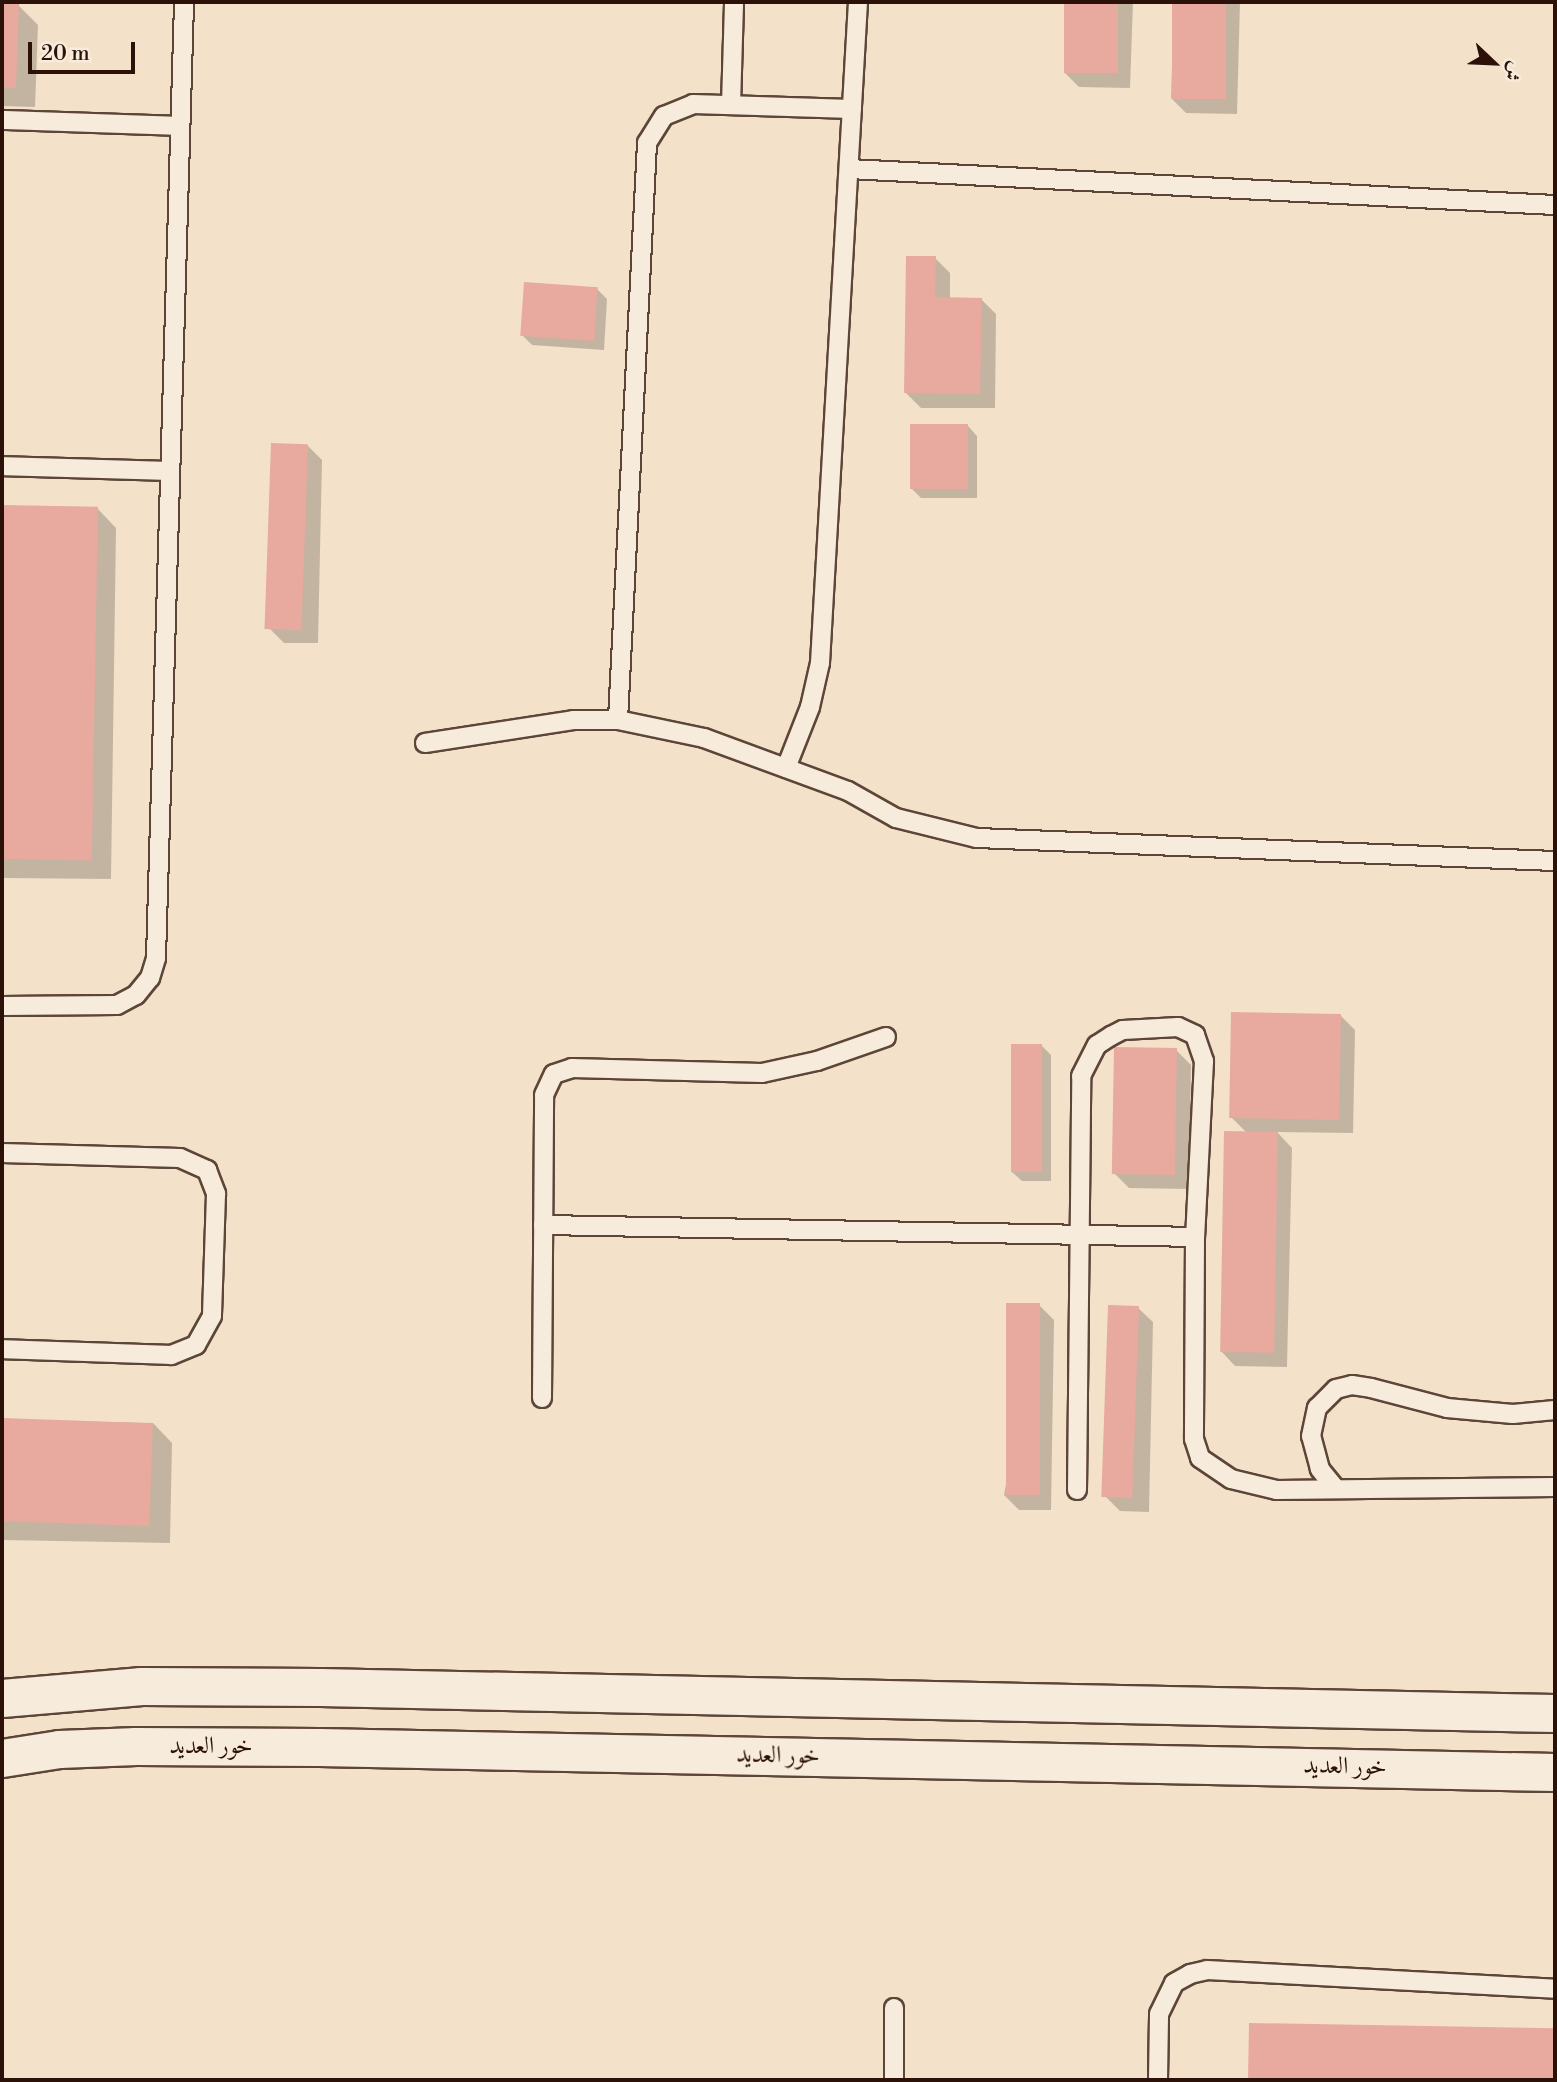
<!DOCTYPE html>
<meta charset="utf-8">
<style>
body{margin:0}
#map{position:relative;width:1557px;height:2082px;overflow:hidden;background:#f3e2c9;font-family:"Libre Bodoni",Amiri,serif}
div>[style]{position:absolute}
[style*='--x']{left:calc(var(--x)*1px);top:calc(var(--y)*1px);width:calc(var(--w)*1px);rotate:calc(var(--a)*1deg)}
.shadow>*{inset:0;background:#0003;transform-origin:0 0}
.building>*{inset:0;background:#e8a99f;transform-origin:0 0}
.roads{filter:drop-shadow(2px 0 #5d4538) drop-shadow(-2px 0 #5d4538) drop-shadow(0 2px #5d4538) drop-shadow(0 -2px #5d4538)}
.lane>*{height:18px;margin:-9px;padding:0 9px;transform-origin:9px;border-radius:9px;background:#f7ecdc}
.street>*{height:37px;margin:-18.5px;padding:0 18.5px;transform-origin:18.5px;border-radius:18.5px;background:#f7ecdc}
span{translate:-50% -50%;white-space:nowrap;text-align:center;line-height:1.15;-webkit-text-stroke:5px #f7ecdc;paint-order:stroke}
.street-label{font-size:24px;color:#2b1107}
.frame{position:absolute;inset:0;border:4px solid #2b1107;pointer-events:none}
.north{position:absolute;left:1459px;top:28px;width:70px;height:70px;-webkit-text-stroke:5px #f7ecdc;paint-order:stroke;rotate:113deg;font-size:19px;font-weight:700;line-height:28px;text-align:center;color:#2b1107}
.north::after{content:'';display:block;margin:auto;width:24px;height:32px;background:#2b1107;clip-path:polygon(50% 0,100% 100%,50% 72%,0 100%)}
.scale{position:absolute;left:28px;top:42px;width:107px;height:32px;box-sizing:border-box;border:4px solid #2b1107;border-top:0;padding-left:9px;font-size:21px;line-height:24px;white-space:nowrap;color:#2b1107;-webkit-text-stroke:5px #f7ecdc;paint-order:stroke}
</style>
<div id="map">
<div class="shadow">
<i style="clip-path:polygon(1065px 2px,1133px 2px,1130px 88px,1079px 87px,1064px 72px)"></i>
<i style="clip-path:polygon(1174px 2px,1240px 2px,1237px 114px,1186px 113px,1171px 98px)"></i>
<i style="clip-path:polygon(2px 4px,18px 5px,38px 25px,35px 107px,2px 106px)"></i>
<i style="clip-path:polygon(935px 258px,950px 273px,950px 299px,981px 299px,996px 314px,995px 408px,921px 408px,906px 393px)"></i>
<i style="clip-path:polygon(597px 289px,607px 299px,604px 350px,532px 345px,522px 335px)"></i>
<i style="clip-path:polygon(968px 426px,977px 436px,977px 498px,921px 498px,911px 488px)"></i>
<i style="clip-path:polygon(307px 445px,322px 460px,318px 643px,284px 643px,269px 628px)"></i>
<i style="clip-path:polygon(2px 507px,97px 508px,116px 528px,111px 879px,2px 878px)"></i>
<i style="clip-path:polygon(1340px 1015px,1355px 1030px,1353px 1133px,1277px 1132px,1292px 1148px,1287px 1367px,1235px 1366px,1221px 1351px,1247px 1133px,1231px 1117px)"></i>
<i style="clip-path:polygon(1042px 1046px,1051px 1055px,1051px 1181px,1022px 1181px,1012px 1172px)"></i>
<i style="clip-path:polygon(1176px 1050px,1191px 1065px,1189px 1189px,1129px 1188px,1114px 1173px)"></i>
<i style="clip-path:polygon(1039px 1305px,1054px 1320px,1051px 1510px,1019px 1510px,1004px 1495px)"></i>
<i style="clip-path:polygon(1138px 1308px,1153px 1322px,1149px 1512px,1120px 1511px,1105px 1496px)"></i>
<i style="clip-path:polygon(2px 1420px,153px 1423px,172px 1443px,170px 1543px,2px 1540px)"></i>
<i style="left:1251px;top:2024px;width:304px;height:56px;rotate:1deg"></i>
</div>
<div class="building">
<i style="left:1064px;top:2px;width:54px;height:71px"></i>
<i style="left:1172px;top:2px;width:54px;height:97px"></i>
<i style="clip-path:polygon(2px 3px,19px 3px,16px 88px,2px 88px)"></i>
<i style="clip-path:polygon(906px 256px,936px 256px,935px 297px,982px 298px,980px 394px,904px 393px)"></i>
<i style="left:524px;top:282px;width:74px;height:54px;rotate:4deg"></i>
<i style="left:910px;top:424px;width:58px;height:65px"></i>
<i style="left:271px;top:443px;width:37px;height:186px;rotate:2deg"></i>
<i style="left:2px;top:505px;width:96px;height:354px;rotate:1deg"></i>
<i style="left:1231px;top:1012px;width:110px;height:106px;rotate:1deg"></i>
<i style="left:1011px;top:1044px;width:31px;height:128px"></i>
<i style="left:1114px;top:1047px;width:63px;height:127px;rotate:1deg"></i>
<i style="left:1224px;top:1131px;width:54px;height:221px;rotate:1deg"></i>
<i style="left:1006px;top:1303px;width:34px;height:192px"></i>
<i style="left:1108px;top:1305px;width:31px;height:192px;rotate:2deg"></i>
<i style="left:2px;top:1418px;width:151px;height:103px;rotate:2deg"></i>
<i style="left:1249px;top:2023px;width:306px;height:57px;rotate:1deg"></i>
</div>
<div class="roads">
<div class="lane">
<i style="--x:731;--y:105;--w:103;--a:-88.3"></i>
<i style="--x:2;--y:120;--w:178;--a:1.9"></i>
<i style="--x:849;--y:169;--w:707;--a:2.92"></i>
<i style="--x:2;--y:466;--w:168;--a:1.7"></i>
<i style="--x:618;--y:720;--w:578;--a:-87.12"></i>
<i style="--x:647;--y:143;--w:32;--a:-58"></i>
<i style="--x:664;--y:116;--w:31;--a:-22"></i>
<i style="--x:693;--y:104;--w:159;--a:1.8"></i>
<i style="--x:425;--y:743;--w:150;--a:-8.8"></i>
<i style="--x:573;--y:720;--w:45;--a:0"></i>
<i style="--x:618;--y:720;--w:88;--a:11.8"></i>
<i style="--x:704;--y:738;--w:153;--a:20.2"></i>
<i style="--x:848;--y:791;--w:55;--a:29.4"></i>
<i style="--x:896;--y:818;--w:83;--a:13.9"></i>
<i style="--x:977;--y:838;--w:578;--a:2.28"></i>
<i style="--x:786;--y:768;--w:66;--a:-68.5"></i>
<i style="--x:810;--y:707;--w:45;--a:-77.2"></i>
<i style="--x:820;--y:663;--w:662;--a:-86.71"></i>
<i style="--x:2;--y:1006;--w:115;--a:-0.5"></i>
<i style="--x:117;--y:1005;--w:21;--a:-28"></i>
<i style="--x:136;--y:995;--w:22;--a:-51"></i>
<i style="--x:150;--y:978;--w:21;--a:-73"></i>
<i style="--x:156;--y:958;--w:956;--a:-88.32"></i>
<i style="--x:2;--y:1153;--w:178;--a:1.6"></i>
<i style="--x:180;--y:1158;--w:30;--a:24"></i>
<i style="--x:207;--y:1170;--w:26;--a:69"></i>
<i style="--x:216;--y:1194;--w:122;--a:91.9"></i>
<i style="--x:212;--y:1316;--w:33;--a:119"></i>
<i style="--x:196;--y:1345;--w:27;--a:158"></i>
<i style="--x:171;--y:1355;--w:169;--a:-178"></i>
<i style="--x:543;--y:1225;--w:652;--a:1.05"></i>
<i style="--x:542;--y:1398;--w:303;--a:-89.6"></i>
<i style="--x:544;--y:1095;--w:23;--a:-65"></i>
<i style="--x:554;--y:1074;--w:19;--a:-18"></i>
<i style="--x:572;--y:1068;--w:190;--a:1.5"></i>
<i style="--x:762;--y:1073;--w:56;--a:-12.3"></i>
<i style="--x:817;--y:1061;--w:73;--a:-19.2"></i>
<i style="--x:1336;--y:1489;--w:26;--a:-129"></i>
<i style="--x:1320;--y:1469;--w:34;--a:-105"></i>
<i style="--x:1311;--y:1436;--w:29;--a:-78"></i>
<i style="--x:1317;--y:1408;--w:27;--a:-45"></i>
<i style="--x:1336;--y:1389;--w:16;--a:-14"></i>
<i style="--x:1352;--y:1385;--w:19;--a:9"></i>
<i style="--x:1371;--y:1388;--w:79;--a:14.7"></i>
<i style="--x:1447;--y:1408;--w:66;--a:5.2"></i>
<i style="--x:1513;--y:1414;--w:42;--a:-5.4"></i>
<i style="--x:1077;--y:1490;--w:414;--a:-89.4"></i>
<i style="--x:1081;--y:1076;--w:35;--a:-63"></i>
<i style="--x:1097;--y:1045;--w:17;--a:-33"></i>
<i style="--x:1111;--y:1036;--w:13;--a:-27"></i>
<i style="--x:1123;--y:1030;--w:55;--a:-3.1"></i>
<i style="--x:1178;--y:1027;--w:19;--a:25"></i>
<i style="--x:1195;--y:1035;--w:28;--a:71"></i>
<i style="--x:1204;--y:1061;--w:176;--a:92.9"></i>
<i style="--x:1195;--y:1237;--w:202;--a:90.3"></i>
<i style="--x:1194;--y:1439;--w:20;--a:72"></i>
<i style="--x:1200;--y:1458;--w:37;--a:34"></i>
<i style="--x:1231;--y:1479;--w:47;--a:13.4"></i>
<i style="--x:1277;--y:1490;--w:278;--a:-0.6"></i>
<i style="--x:894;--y:2080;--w:72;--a:-90"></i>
<i style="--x:1158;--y:2080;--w:66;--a:-89.1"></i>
<i style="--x:1159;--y:2014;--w:34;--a:-64"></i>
<i style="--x:1174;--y:1983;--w:18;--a:-29"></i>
<i style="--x:1190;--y:1974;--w:17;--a:-13"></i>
<i style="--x:1207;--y:1970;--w:349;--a:3.1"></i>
</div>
<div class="street">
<i style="--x:2;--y:1698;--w:140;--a:-4.9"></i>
<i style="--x:141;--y:1686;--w:179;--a:0.3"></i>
<i style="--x:320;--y:1687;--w:1235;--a:1.21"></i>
<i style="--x:2;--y:1758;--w:58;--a:-9"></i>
<i style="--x:59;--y:1749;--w:77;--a:-2.2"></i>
<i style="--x:136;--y:1746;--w:183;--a:0.3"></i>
<i style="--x:319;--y:1747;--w:1236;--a:1.16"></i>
</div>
</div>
<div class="street-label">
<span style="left:211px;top:1747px">خور العديد</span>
<span style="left:778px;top:1756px;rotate:1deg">خور العديد</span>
<span style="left:1345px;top:1767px;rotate:1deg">خور العديد</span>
</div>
<div class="frame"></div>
<div class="north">ش</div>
<div class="scale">20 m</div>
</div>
